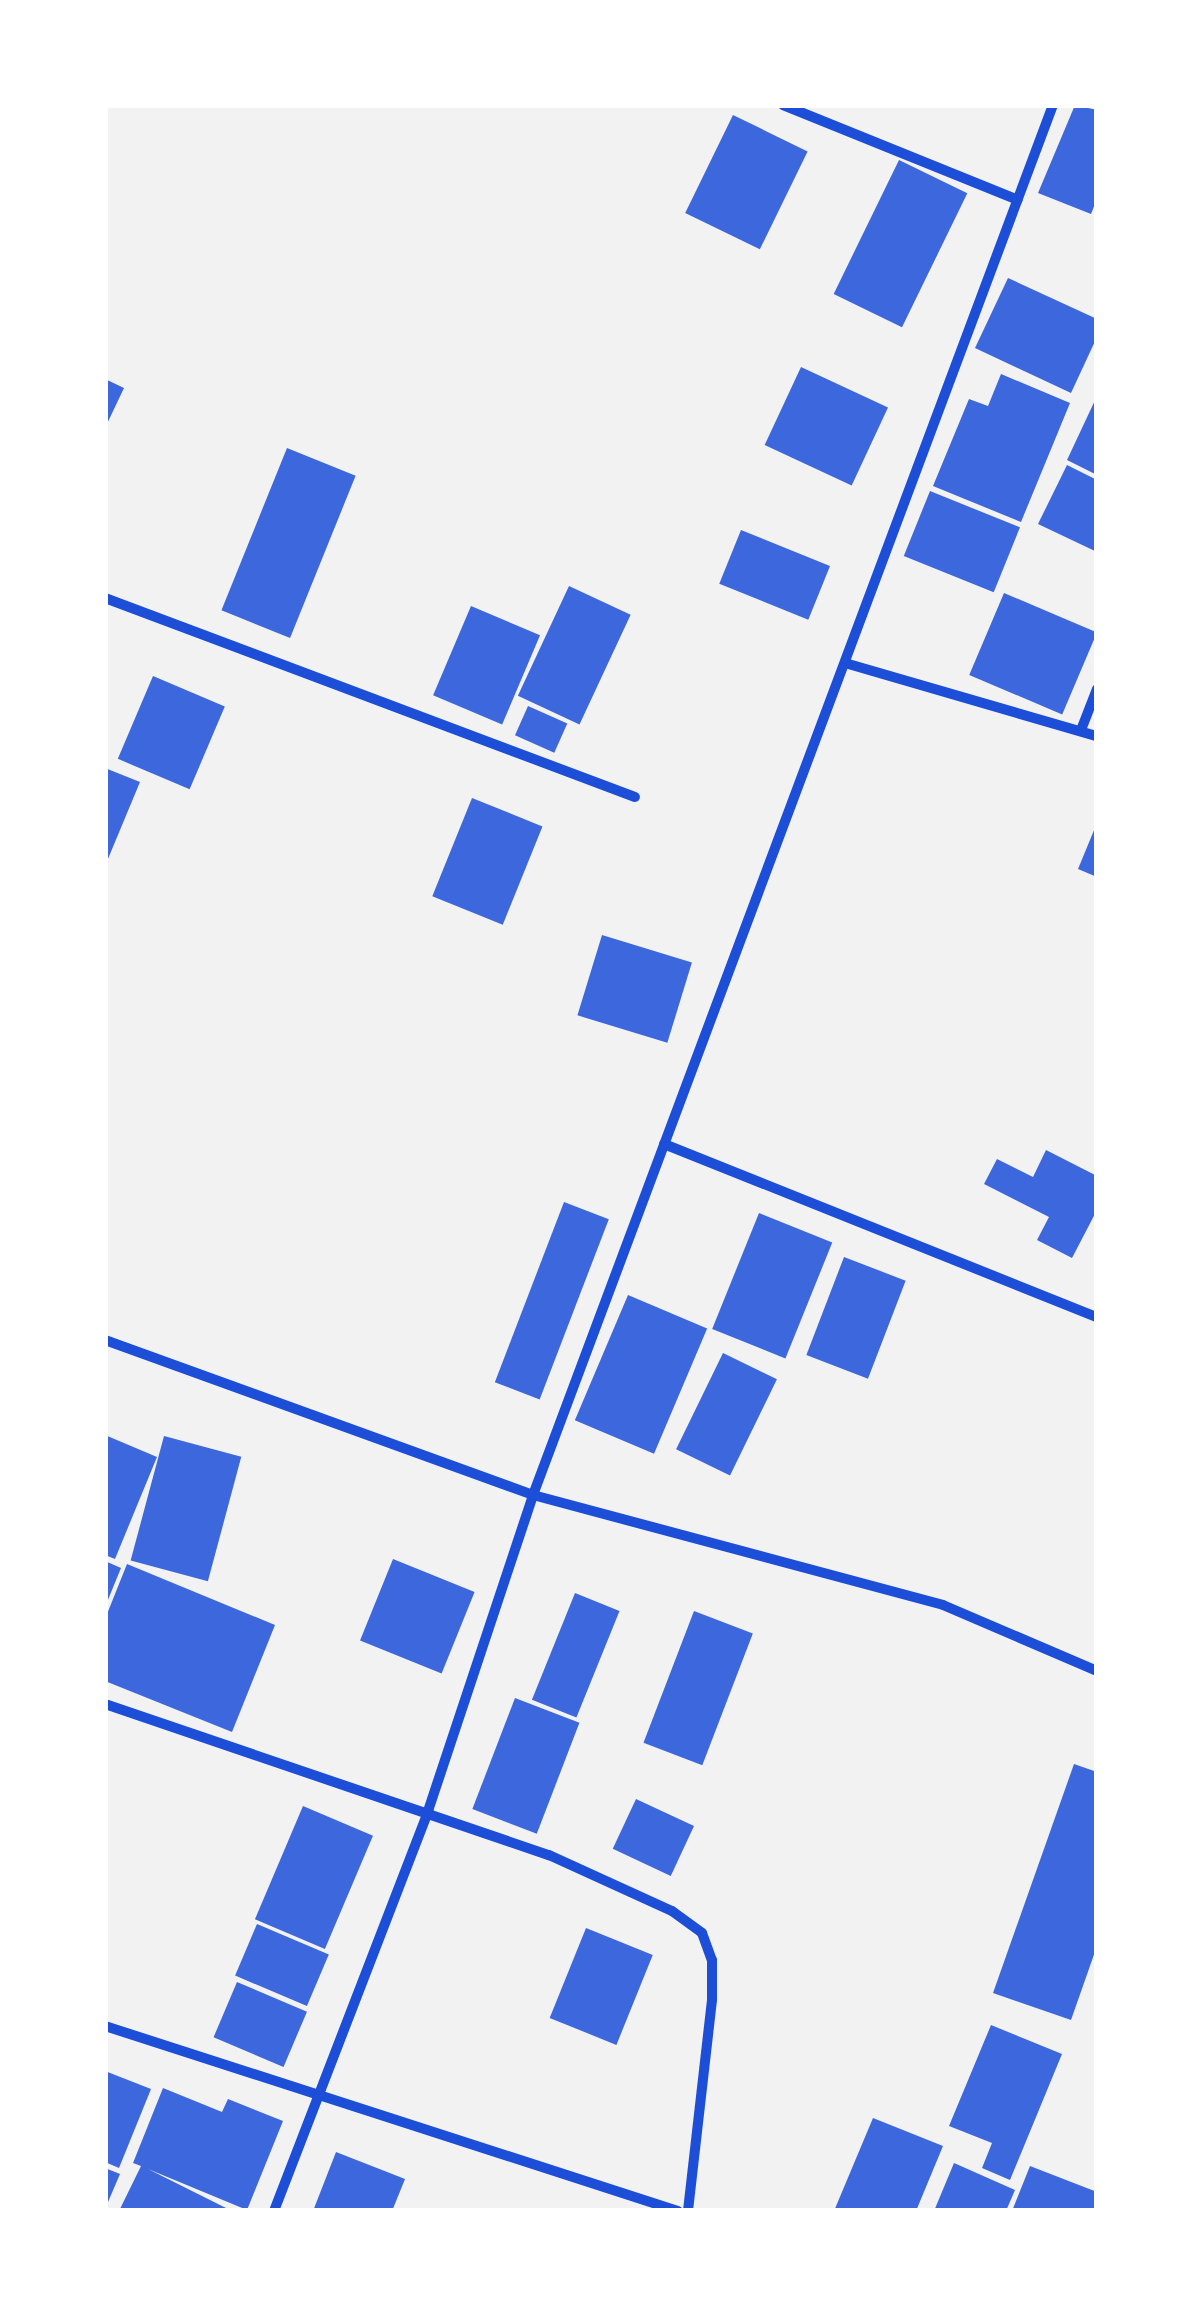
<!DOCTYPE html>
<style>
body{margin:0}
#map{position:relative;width:1202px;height:2316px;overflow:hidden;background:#f2f2f2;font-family:"Crimson Pro",serif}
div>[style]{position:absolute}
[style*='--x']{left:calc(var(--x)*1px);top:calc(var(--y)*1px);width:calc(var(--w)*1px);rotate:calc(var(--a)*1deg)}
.building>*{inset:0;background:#3d67dc;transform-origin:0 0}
.minor>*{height:10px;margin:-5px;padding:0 5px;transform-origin:5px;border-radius:5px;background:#1d4ed8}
span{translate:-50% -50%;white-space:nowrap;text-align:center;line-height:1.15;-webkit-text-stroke:9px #fff;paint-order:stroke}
.frame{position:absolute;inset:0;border:108px solid #fff;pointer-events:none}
</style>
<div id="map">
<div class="building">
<i style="clip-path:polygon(1075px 105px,1097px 110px,1097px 199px,1091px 214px,1038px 193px)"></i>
<i style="left:733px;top:115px;width:83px;height:109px;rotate:26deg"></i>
<i style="left:899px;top:160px;width:76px;height:149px;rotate:26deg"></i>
<i style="clip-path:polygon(1008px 278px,1097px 319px,1097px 337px,1071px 393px,975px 348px)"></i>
<i style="left:801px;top:367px;width:96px;height:86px;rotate:25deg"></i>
<i style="clip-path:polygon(1001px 374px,1070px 403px,1021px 522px,933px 486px,969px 399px,988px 406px)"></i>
<i style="clip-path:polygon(105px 379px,124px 388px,105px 428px)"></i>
<i style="clip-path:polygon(1097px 396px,1097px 475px,1067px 460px)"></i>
<i style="left:287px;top:448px;width:74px;height:175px;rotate:22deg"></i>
<i style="clip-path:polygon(1067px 465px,1097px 480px,1097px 552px,1038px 524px)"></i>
<i style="left:930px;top:491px;width:97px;height:70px;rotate:22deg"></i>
<i style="left:741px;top:530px;width:96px;height:58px;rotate:22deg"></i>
<i style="left:569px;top:586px;width:68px;height:121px;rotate:25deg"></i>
<i style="left:1004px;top:593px;width:101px;height:89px;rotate:23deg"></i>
<i style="left:471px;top:606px;width:75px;height:97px;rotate:23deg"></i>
<i style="left:153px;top:676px;width:78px;height:90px;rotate:23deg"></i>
<i style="left:528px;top:706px;width:43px;height:32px;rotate:24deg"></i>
<i style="clip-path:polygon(105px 768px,140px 782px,105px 866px)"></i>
<i style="left:472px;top:798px;width:76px;height:106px;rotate:22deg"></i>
<i style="clip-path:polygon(1097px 823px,1097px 877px,1078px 869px)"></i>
<i style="left:602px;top:935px;width:94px;height:84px;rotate:17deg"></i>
<i style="clip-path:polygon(1046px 1150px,1097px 1176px,1097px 1210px,1072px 1258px,1037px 1240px,1049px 1217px,984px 1184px,997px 1159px,1033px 1177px)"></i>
<i style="left:564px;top:1202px;width:48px;height:193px;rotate:21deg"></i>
<i style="left:759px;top:1213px;width:79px;height:125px;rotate:22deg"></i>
<i style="left:844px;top:1257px;width:66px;height:105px;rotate:21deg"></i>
<i style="left:628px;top:1295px;width:86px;height:136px;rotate:23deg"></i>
<i style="left:723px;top:1353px;width:60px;height:107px;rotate:26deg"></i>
<i style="clip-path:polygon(105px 1435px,157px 1457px,115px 1559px,105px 1555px)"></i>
<i style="left:164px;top:1436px;width:80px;height:129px;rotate:15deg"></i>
<i style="left:393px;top:1559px;width:88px;height:88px;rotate:22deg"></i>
<i style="clip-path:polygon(105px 1561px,121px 1568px,105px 1607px)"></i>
<i style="clip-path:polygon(127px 1564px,275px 1625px,232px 1732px,105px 1681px,105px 1619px)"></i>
<i style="left:575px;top:1593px;width:48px;height:115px;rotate:22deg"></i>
<i style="left:694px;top:1611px;width:63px;height:141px;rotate:21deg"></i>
<i style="left:515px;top:1698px;width:69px;height:119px;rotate:21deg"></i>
<i style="clip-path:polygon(1074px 1764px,1097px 1772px,1097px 1946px,1071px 2020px,993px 1993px)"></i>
<i style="left:636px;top:1799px;width:64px;height:55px;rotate:25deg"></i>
<i style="left:303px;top:1806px;width:76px;height:123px;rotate:23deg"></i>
<i style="left:257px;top:1924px;width:78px;height:56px;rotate:23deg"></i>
<i style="left:586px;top:1928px;width:72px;height:97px;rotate:22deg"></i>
<i style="left:237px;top:1982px;width:76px;height:60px;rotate:23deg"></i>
<i style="clip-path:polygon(991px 2025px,1062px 2054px,1010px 2180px,982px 2168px,992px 2143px,949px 2126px)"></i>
<i style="clip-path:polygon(105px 2071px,151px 2089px,119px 2168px,105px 2162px)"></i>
<i style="clip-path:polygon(163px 2088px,222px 2112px,228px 2099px,283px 2121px,247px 2210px,148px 2169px,232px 2211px,119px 2211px,141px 2166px,133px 2163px)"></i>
<i style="clip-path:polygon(873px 2118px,943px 2146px,916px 2211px,834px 2211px)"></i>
<i style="clip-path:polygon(336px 2152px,405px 2179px,392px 2211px,313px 2211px)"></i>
<i style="clip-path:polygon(954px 2163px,1015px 2190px,1006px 2211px,934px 2211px)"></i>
<i style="clip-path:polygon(1030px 2166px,1097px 2192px,1097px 2211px,1012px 2211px)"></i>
<i style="clip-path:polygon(105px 2168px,120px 2174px,105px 2209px)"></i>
</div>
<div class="minor">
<i style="--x:783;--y:105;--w:253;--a:22"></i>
<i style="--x:105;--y:598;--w:566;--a:20.58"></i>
<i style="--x:845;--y:663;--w:262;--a:16.2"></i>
<i style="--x:1081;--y:730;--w:44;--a:-68.7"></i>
<i style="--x:664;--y:1144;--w:466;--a:21.8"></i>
<i style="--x:105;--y:1340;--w:455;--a:19.9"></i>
<i style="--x:533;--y:1495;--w:424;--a:15"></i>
<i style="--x:943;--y:1605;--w:168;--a:23.2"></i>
<i style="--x:105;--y:1704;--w:469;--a:18.8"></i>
<i style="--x:549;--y:1855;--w:135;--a:24.5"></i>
<i style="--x:672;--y:1911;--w:37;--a:36"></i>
<i style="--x:702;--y:1933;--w:29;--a:70"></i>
<i style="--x:712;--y:1960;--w:40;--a:90"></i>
<i style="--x:712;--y:2000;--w:212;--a:96.5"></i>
<i style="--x:105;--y:2026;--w:602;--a:17.89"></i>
<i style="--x:274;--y:2211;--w:429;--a:-68.9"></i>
<i style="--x:428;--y:1811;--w:333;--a:-71.6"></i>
<i style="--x:533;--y:1495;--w:1484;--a:-69.49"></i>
</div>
<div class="frame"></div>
</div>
